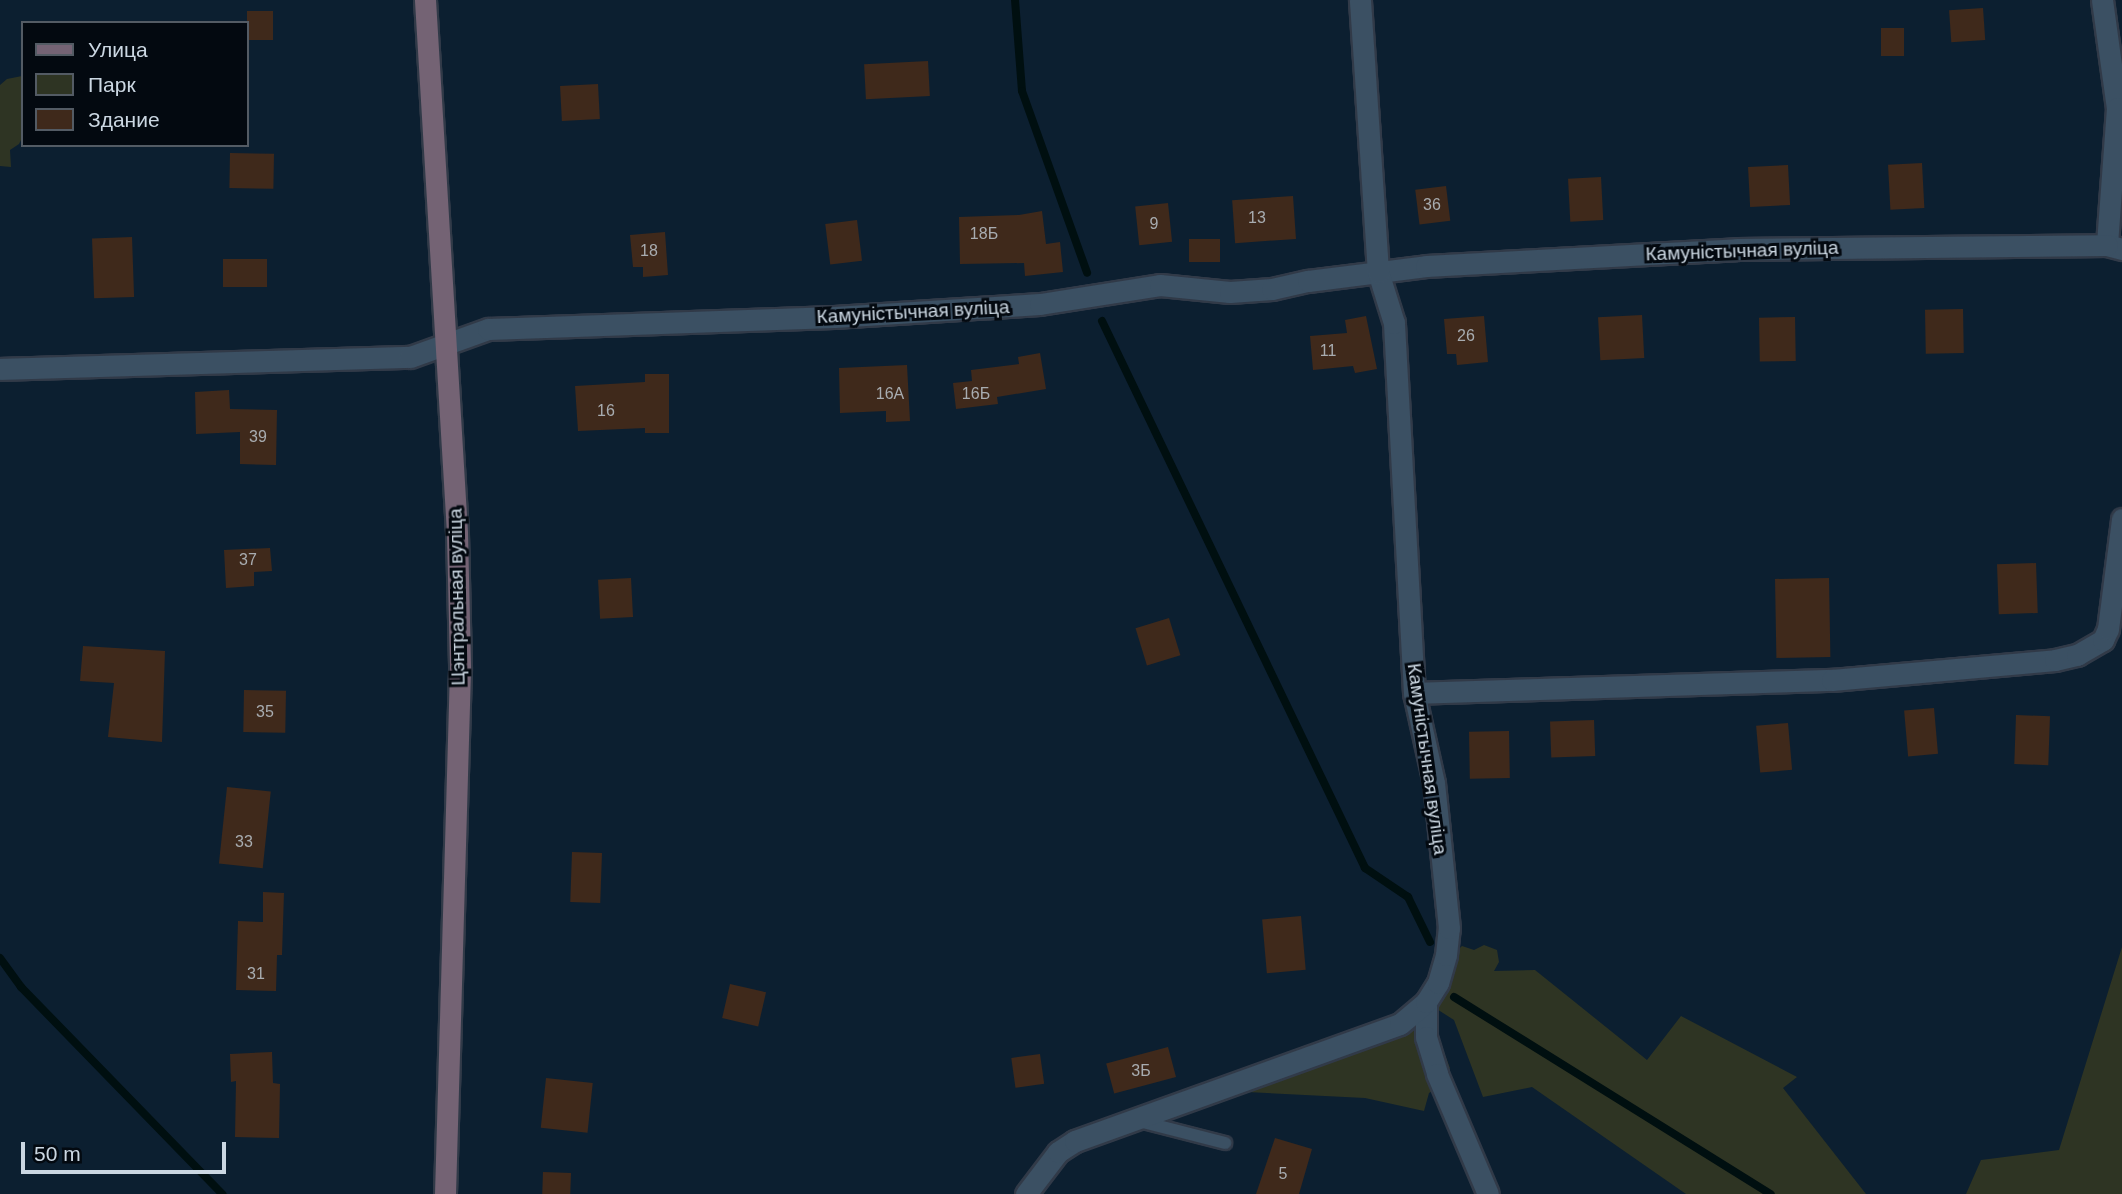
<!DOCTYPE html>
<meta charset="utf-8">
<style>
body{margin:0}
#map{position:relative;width:2122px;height:1194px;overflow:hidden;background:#0c1f30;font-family:Helvetica,sans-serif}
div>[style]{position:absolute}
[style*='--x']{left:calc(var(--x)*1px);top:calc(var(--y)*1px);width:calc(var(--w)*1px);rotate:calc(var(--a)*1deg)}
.green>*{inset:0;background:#2e3423}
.stream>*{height:8px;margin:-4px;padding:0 4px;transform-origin:4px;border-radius:4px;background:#000f10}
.building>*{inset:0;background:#3f291b;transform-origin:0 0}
.roads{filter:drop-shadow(2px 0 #313a48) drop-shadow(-2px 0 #313a48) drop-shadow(0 2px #313a48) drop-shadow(0 -2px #313a48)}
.lane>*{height:12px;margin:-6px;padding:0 6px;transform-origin:6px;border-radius:6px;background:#3b5063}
.street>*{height:21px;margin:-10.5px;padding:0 10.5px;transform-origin:10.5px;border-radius:10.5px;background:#3b5063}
.secondary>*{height:21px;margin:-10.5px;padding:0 10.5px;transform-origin:10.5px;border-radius:10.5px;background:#746374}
span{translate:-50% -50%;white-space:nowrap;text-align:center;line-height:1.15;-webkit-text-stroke:6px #030910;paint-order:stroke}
.number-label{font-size:16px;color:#a8acb0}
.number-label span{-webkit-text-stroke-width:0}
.street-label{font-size:19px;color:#cbd7e2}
.legend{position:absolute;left:21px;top:21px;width:228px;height:126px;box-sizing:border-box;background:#030910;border:2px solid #535b64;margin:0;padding:9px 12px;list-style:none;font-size:21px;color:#cbd7e2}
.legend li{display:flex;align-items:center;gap:14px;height:35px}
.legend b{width:35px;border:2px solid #535b64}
.scale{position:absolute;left:21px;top:1142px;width:205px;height:32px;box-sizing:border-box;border:4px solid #cbd7e2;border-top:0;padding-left:9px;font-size:21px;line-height:24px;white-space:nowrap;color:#cbd7e2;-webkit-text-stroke:5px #030910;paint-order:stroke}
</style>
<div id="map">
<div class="green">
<i style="clip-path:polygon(22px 76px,23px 136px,19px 144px,10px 150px,11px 167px,0 166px,0 85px,7px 79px)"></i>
<i style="clip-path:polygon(1484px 945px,1497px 950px,1499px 962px,1494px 971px,1535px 970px,1647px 1060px,1681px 1016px,1797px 1077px,1783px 1088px,1866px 1194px,1686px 1194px,1532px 1087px,1483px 1097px,1454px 1020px,1432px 1006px,1431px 1031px,1442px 1047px,1450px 1068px,1442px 1077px,1439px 1087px,1429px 1093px,1424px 1111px,1365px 1098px,1247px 1092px,1254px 1087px,1404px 1030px,1453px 954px,1462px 946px,1474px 950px)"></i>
<i style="clip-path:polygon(2122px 947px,2122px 1194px,1966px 1194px,1981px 1160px,2059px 1150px)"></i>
</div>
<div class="stream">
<i style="--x:1015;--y:0;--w:91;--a:85.6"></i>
<i style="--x:1022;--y:91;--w:193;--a:70.3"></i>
<i style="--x:1102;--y:321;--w:607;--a:64.32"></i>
<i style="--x:1365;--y:868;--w:52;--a:34"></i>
<i style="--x:1408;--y:897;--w:50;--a:63.9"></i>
<i style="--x:0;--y:958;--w:36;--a:54"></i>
<i style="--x:21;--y:987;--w:289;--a:45.8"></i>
<i style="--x:1454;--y:997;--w:373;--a:31.9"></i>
</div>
<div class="building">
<i style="left:1983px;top:8px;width:32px;height:34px;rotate:86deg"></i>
<i style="left:247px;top:11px;width:26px;height:29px"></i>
<i style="left:1881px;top:28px;width:23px;height:28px"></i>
<i style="left:928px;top:61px;width:35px;height:64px;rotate:87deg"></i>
<i style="left:598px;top:84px;width:35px;height:38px;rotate:87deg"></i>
<i style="left:230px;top:153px;width:44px;height:35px;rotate:1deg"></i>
<i style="left:1922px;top:163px;width:45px;height:34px;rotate:87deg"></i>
<i style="left:1788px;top:165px;width:40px;height:40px;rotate:87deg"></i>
<i style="left:1601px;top:177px;width:43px;height:33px;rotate:87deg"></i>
<i style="left:1446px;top:186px;width:35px;height:31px;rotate:83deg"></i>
<i style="left:1293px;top:196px;width:43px;height:61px;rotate:86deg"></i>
<i style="left:1168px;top:203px;width:39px;height:33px;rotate:84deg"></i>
<i style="clip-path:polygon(1042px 211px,1046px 244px,1060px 242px,1063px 272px,1025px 276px,1024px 263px,960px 264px,959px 217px,1019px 215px)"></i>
<i style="left:857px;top:220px;width:41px;height:32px;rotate:83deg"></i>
<i style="clip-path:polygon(665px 232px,668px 275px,643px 277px,643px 267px,633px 267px,630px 235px)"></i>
<i style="left:132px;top:237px;width:60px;height:40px;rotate:88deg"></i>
<i style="left:1220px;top:239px;width:23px;height:31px;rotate:90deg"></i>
<i style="left:223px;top:259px;width:44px;height:28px"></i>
<i style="left:1963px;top:309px;width:44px;height:38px;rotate:89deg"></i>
<i style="left:1642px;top:315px;width:43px;height:44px;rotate:87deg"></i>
<i style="clip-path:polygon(1366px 316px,1377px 369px,1355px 373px,1353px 366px,1313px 370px,1310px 336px,1347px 333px,1345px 320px)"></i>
<i style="clip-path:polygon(1484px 316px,1488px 362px,1457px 365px,1456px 354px,1447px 354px,1444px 319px)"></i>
<i style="left:1795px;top:317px;width:44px;height:36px;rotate:89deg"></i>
<i style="clip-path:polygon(1040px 353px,1046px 389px,997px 397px,998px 404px,956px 409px,953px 383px,972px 381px,971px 370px,1019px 364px,1018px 357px)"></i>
<i style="clip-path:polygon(907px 365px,910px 421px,886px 422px,886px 411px,840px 413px,839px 368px)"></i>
<i style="clip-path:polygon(645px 374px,669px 374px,669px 433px,645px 433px,645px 428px,578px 431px,575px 386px,645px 382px)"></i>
<i style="clip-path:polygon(229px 390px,230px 409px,277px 410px,276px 465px,240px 464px,240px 432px,196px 434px,195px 392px)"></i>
<i style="clip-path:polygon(270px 548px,272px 571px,254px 572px,254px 586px,226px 588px,224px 550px)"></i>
<i style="left:2036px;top:563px;width:50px;height:39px;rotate:88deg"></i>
<i style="left:631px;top:578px;width:39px;height:33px;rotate:87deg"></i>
<i style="left:1829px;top:578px;width:79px;height:54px;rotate:89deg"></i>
<i style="left:1169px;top:618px;width:39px;height:35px;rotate:73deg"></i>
<i style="clip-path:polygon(83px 646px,165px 651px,162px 742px,108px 737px,114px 683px,80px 681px)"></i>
<i style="left:244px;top:690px;width:42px;height:42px;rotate:1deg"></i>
<i style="left:1934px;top:708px;width:46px;height:30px;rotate:85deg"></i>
<i style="left:2016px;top:715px;width:34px;height:49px;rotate:2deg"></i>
<i style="left:1594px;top:720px;width:36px;height:44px;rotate:88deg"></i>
<i style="left:1788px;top:723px;width:47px;height:32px;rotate:85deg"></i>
<i style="left:1509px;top:731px;width:47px;height:40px;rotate:89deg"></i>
<i style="left:227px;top:787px;width:44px;height:77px;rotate:6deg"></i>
<i style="left:572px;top:852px;width:30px;height:50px;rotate:2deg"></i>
<i style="clip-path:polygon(263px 892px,284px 893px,282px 955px,277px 955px,276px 991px,236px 990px,238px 921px,263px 922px)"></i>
<i style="left:1301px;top:916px;width:54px;height:39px;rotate:85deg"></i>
<i style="left:730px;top:984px;width:37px;height:35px;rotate:13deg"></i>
<i style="left:1168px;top:1047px;width:31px;height:64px;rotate:75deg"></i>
<i style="clip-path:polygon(272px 1052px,273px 1083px,280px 1084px,279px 1138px,235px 1137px,236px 1081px,231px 1082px,230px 1054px)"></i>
<i style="left:1040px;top:1054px;width:30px;height:29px;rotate:82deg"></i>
<i style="left:546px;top:1078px;width:47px;height:50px;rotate:6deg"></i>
<i style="clip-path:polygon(1275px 1138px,1312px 1149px,1299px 1194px,1256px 1194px)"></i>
<i style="left:543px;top:1172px;width:28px;height:22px;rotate:2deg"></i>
</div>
<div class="roads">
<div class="lane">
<i style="--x:1139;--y:1121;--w:89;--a:14.3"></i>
</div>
<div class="street">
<i style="--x:2102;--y:0;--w:109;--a:82.1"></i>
<i style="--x:2117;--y:108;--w:137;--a:94.2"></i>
<i style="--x:2107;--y:245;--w:16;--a:15"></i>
<i style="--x:0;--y:369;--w:410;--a:-1.7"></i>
<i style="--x:410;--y:357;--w:83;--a:-19.7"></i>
<i style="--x:488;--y:329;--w:346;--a:-2"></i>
<i style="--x:834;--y:317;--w:206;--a:-3.6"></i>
<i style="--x:1040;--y:304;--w:121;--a:-9"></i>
<i style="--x:1160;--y:285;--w:70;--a:5.7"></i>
<i style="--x:1230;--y:292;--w:42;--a:-4.1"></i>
<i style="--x:1272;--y:289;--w:37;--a:-13"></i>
<i style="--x:1308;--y:281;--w:119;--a:-7.2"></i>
<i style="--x:1426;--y:266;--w:311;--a:-3.1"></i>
<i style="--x:1737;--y:249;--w:370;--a:-0.6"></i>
<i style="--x:1414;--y:693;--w:418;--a:-1.8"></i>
<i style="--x:1832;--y:680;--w:224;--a:-5.1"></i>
<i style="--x:2055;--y:660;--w:23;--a:-13"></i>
<i style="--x:2077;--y:655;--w:30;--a:-30"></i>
<i style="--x:2103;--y:640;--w:12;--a:-66"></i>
<i style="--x:2108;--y:629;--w:111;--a:-82.7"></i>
<i style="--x:1426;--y:1002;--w:35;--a:90"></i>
<i style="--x:1426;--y:1037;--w:39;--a:73"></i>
<i style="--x:1437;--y:1074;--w:130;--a:67"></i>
<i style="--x:1026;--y:1194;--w:53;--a:-52.7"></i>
<i style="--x:1058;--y:1152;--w:20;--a:-33"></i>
<i style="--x:1075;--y:1141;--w:345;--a:-19.8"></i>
<i style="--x:1400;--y:1024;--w:34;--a:-40"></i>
<i style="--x:1426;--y:1002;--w:22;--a:-58"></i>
<i style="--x:1438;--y:983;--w:29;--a:-74"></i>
<i style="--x:1446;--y:955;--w:27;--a:-84"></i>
<i style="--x:1449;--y:928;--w:146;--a:-95.9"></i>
<i style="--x:1434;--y:783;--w:92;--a:-102.5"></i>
<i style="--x:1414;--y:693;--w:371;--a:-93.1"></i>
<i style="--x:1394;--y:323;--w:53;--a:-107.4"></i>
<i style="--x:1378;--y:272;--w:273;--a:-93.8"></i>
</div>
<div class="secondary">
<i style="--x:425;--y:0;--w:534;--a:86.56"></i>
<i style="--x:457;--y:533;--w:137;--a:88.7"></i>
<i style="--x:460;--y:670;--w:524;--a:91.64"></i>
</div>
</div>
<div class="number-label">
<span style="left:1432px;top:205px">36</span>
<span style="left:1257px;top:218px">13</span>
<span style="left:1154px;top:224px">9</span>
<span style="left:984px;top:234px">18Б</span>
<span style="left:649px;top:251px">18</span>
<span style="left:1466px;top:336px">26</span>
<span style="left:1328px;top:351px">11</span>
<span style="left:890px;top:394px">16А</span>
<span style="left:976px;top:394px">16Б</span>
<span style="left:606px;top:411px">16</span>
<span style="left:258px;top:437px">39</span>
<span style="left:248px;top:560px">37</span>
<span style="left:265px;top:712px">35</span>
<span style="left:244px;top:842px">33</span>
<span style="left:256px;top:974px">31</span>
<span style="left:1141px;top:1071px">3Б</span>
<span style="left:1283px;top:1174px">5</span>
</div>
<div class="street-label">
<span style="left:1742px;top:251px;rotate:-2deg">Камуністычная вуліца</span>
<span style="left:913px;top:312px;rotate:-3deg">Камуністычная вуліца</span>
<span style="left:457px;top:597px;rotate:-91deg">Цэнтральная вуліца</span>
<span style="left:1427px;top:759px;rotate:82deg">Камуністычная вуліца</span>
</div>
<ul class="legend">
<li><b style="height:9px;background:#746374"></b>Улица</li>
<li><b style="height:19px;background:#2e3423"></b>Парк</li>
<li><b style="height:19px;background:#3f291b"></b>Здание</li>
</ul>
<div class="scale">50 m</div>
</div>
